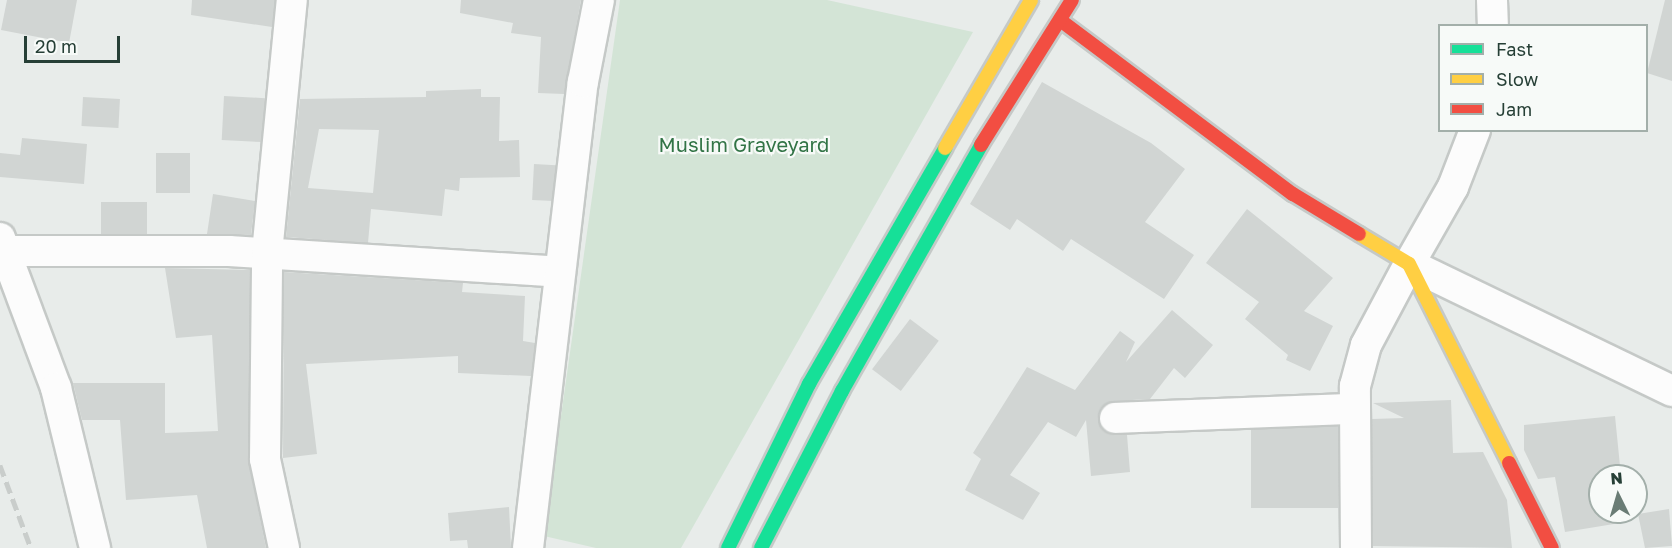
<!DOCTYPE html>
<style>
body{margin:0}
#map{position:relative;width:1672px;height:548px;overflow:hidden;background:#e8ecea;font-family:"Golos Text",sans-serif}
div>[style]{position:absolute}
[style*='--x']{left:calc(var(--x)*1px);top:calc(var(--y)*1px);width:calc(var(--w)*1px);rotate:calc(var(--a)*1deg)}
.green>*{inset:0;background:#d3e4d6}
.building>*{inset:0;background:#d1d5d3;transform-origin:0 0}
.roads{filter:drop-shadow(2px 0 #c5c9c7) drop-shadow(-2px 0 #c5c9c7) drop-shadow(0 2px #c5c9c7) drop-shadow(0 -2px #c5c9c7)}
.street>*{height:30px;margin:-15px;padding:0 15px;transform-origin:15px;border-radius:15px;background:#fcfcfc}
.fast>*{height:14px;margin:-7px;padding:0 7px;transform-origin:7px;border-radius:7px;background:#16e098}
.slow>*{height:14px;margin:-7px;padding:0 7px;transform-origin:7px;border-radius:7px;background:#ffcf43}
.jam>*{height:14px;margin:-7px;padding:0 7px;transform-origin:7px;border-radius:7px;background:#f24e42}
.rail>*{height:4.5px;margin-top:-2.25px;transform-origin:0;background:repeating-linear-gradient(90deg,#c9cdcb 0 12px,transparent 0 18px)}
span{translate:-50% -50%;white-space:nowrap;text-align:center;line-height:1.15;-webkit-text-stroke:4.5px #f7faf8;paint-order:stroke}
.park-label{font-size:20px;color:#327446}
.legend{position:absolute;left:1438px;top:24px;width:210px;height:108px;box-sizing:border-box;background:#f7faf8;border:2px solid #a3afaa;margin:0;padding:8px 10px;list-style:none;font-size:18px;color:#263f36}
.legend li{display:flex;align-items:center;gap:12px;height:30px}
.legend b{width:30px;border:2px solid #a3afaa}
.north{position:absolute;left:1588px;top:464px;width:60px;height:60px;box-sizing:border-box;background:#f7faf8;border:2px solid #a3afaa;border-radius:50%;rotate:355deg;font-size:16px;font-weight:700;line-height:24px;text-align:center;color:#263f36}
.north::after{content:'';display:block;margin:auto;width:21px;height:27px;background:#6a7c75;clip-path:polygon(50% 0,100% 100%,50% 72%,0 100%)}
.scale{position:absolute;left:24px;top:36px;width:96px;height:27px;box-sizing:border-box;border:3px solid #263f36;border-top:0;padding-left:8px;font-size:18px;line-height:21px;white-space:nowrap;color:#263f36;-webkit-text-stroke:4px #f7faf8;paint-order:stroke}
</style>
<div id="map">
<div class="green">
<i style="clip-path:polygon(620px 0,827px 0,973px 32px,681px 548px,596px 548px,544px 536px)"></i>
</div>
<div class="building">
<i style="clip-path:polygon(7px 0,77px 0,69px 43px,1px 30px)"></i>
<i style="clip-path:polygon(192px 0,275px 0,272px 27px,191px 15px)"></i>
<i style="clip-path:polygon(461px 0,581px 0,564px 94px,538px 93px,541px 37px,511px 33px,513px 23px,460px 13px)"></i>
<i style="clip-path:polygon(1665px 0,1672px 0,1672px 81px,1647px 73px)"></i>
<i style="clip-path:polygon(1042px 82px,1151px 143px,1185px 169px,1145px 222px,1194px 255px,1164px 299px,1071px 239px,1063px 251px,1017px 219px,1010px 230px,970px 204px)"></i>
<i style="clip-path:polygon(evenodd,481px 89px,481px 97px,500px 97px,499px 141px,519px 140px,520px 177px,460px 178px,459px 191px,445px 189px,442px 216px,371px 209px,368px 243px,286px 237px,300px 99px,426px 97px,426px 91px,481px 89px,319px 129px,379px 130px,373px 193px,308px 188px,319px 129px)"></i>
<i style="left:224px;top:96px;width:41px;height:44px;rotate:3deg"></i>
<i style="left:83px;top:97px;width:37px;height:29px;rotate:3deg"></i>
<i style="clip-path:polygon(22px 138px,87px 144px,84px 184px,0 177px,0 153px,20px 155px)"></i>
<i style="left:156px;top:153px;width:34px;height:40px"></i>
<i style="left:534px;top:164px;width:22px;height:36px;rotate:3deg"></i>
<i style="clip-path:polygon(213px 194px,255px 201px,251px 235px,207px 234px)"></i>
<i style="left:101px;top:202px;width:46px;height:32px"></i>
<i style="clip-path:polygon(1247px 209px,1333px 278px,1304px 311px,1333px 326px,1310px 371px,1286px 360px,1288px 355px,1245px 319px,1259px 302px,1206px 263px)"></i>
<i style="clip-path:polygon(165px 268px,250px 270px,248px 459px,266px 548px,207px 548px,197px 495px,126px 500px,120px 420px,82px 420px,73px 383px,165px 383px,165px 433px,218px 431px,212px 335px,176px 338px)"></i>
<i style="clip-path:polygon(284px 272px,463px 283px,462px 292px,525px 296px,523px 341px,535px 343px,531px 376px,458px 373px,458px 356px,306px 364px,317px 454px,283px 458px)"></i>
<i style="clip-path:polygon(1172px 310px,1213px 345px,1185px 378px,1174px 368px,1150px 399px,1114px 401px,1100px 409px,1101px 428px,1127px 435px,1130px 472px,1091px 476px,1086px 420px,1076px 437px,1048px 422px,1010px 475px,1040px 493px,1023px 520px,965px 490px,981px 459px,973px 453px,1027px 367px,1075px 390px,1120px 331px,1135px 342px,1126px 362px)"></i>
<i style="left:910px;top:319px;width:36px;height:63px;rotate:37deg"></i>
<i style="clip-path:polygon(1451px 400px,1453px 453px,1483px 452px,1507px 500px,1512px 548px,1373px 546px,1372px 419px,1404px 418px,1373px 403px)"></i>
<i style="clip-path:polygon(1615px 416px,1621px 476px,1600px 476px,1600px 512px,1625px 512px,1626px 522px,1565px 532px,1555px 477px,1538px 479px,1524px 450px,1524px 425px)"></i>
<i style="left:1338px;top:427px;width:81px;height:87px;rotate:90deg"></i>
<i style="clip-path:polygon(509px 507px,511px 548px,468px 548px,467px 540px,450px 541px,448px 513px)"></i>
<i style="clip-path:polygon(1669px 509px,1672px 546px,1645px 548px,1638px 514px)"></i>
</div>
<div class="roads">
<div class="street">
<i style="--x:1492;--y:0;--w:26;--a:88"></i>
<i style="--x:1475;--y:130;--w:61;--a:111.1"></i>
<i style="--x:1453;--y:187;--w:89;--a:119.7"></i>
<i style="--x:1409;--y:264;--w:292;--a:25.8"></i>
<i style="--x:0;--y:238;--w:160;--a:69.5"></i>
<i style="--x:56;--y:388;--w:165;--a:76.3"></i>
<i style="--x:5;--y:251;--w:224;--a:0"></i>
<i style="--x:229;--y:251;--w:331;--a:3.6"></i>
<i style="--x:1115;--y:418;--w:238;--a:-2.2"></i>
<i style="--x:284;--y:548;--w:91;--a:-102.1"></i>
<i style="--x:265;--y:459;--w:206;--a:-89.4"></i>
<i style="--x:267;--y:253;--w:254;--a:-84.4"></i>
<i style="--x:528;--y:548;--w:469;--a:-83.3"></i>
<i style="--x:583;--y:82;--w:84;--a:-79"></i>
<i style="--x:1356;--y:548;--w:162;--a:-90.4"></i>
<i style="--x:1355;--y:386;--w:42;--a:-75"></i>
<i style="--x:1366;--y:345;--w:92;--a:-62"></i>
</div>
<div class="fast">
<i style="--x:728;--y:548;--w:183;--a:-63.7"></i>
<i style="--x:809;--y:384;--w:272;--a:-60"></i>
<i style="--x:761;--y:548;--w:177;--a:-62.7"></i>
<i style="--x:842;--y:391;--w:283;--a:-60.5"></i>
</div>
<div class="slow">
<i style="--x:945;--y:148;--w:171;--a:-59.8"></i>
<i style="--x:1359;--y:234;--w:58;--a:31"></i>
<i style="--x:1409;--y:264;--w:223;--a:63.3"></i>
</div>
<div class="jam">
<i style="--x:1060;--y:20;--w:291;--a:36.8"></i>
<i style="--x:1293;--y:194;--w:77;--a:31.2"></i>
<i style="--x:981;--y:145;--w:171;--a:-57.9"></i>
<i style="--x:1509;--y:463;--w:95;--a:63.2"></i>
</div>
</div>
<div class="rail">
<i style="--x:0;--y:465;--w:89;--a:69.5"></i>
</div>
<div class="park-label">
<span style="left:744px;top:144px">Muslim Graveyard</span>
</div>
<ul class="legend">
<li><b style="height:8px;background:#16e098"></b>Fast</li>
<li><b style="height:8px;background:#ffcf43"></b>Slow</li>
<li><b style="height:8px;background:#f24e42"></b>Jam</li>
</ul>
<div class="north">N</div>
<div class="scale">20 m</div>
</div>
